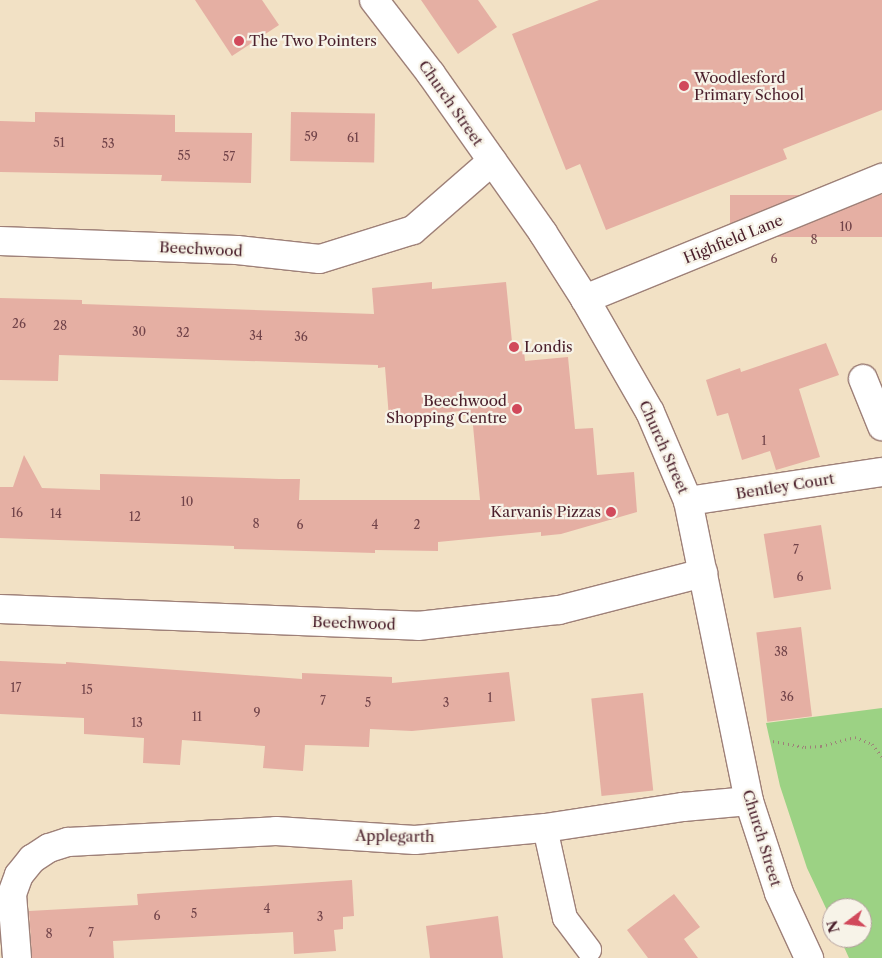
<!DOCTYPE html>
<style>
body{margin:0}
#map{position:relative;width:882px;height:958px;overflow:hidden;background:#f2e1c5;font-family:"Libre Caslon Text",serif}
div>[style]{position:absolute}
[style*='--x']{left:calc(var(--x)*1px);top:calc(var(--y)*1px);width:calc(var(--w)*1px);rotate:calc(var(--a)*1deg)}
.green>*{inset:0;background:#9cd284}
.building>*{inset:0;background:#e5afa3;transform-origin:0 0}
.path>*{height:3px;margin-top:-1.5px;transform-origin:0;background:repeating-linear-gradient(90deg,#9e8078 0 1px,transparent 0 5px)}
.roads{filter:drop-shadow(1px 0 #9e8078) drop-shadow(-1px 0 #9e8078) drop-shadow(0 1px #9e8078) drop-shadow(0 -1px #9e8078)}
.service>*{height:24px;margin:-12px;padding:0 12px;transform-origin:12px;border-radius:12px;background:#fff}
.minor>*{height:28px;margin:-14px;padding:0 14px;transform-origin:14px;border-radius:14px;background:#fff}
.tertiary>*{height:28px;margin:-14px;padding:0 14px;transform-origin:14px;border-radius:14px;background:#fff}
.dots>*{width:14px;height:14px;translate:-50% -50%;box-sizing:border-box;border:2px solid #f7f3e8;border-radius:50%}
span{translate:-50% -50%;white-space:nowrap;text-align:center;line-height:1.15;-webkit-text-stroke:4.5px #f7f3e8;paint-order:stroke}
.number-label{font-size:12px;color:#714349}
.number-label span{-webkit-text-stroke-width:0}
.poi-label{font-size:15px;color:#4a1f2b}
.left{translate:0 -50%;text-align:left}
.right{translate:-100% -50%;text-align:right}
.street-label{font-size:15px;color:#4a1f2b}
.north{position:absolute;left:822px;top:898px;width:50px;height:50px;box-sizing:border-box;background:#f7f3e8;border:1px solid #b29e9c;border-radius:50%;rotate:255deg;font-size:14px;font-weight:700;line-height:20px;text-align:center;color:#4a1f2b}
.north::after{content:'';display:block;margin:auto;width:18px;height:22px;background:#d1495b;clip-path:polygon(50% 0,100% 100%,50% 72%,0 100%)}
</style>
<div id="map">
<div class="green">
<i style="clip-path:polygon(882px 708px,882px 958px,849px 958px,840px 938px,862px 938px,862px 908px,832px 908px,832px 921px,807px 868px,780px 786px,766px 723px)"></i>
</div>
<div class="building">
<i style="clip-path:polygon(195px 0,262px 0,279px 25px,232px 56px)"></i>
<i style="clip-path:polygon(421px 0,478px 0,497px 27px,458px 54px)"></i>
<i style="clip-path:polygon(599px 0,882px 0,882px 110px,783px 149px,787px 159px,606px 230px,580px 164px,566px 170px,512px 34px)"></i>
<i style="clip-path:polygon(35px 112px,175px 115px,175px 132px,252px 133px,251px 183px,161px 181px,162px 175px,0 172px,0 121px,35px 122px)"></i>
<i style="left:291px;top:112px;width:84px;height:49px;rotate:1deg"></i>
<i style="left:882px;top:195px;width:42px;height:152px;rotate:90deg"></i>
<i style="clip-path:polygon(432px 282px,432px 289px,506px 282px,513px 352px,524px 351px,525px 361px,568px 357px,575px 429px,593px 428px,597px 475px,634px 472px,637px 512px,561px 534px,541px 536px,541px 532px,438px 542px,438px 551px,375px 550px,375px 553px,234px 549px,234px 546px,0 538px,0 487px,13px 487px,24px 455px,42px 488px,100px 490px,100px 474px,279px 479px,300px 479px,299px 500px,480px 500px,472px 415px,462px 416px,461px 411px,389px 418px,385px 367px,378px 368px,378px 365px,59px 355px,58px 381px,0 380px,0 298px,82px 300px,82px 304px,374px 314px,372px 288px)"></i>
<i style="clip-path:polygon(826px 343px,839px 375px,799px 389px,820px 457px,776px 470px,770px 451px,742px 460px,728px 413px,717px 416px,706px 380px,740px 368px,741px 372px)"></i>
<i style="left:821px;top:525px;width:65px;height:58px;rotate:81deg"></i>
<i style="left:801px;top:627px;width:90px;height:45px;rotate:83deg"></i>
<i style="clip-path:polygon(0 661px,66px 664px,66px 662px,302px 679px,302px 673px,392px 677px,392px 683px,509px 672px,515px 721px,412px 731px,370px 729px,369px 747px,305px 745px,303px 771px,263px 768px,265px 746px,182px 740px,180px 765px,143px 763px,144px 738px,84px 734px,84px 718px,0 714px)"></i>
<i style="left:643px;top:693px;width:98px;height:52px;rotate:84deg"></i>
<i style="clip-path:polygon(352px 880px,354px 916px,343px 917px,343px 929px,334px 930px,336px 951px,294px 954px,293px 932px,113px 941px,114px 958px,32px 958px,29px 911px,138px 905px,137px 894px)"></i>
<i style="clip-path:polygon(674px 894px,700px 927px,684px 939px,698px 958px,648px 958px,627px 930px)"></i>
<i style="clip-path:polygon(498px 916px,503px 958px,430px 958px,426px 926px)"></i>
</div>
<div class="path">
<i style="--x:773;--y:741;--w:33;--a:11"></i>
<i style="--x:805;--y:747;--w:16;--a:-4"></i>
<i style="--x:821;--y:746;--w:35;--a:-15"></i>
<i style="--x:855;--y:737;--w:18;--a:22"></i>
<i style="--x:872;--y:744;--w:16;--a:52"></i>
</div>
<div class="roads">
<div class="service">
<i style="--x:545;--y:828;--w:92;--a:77.5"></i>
<i style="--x:565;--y:918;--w:40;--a:53"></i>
</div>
<div class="minor">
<i style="--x:0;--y:241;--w:237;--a:2.2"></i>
<i style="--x:237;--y:250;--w:83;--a:6.2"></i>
<i style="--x:320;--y:259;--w:97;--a:-17.3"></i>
<i style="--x:413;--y:230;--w:105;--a:-41.1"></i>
<i style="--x:585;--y:299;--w:321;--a:-22.2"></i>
<i style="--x:863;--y:379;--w:51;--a:68"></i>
<i style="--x:688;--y:501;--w:196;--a:-8.5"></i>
<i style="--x:0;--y:609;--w:418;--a:2.3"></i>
<i style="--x:418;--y:626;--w:142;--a:-6.5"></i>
<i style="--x:559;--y:610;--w:149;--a:-14.4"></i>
<i style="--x:17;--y:958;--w:64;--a:-94.5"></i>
<i style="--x:12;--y:894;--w:20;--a:-70"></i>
<i style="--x:19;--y:875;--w:21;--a:-51"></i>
<i style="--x:32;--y:859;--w:20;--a:-33"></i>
<i style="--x:49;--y:848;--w:20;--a:-18"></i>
<i style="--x:68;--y:842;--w:208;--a:-3"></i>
<i style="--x:276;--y:831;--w:139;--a:3.7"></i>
<i style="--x:415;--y:840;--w:131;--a:-5.3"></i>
<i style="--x:545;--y:828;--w:140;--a:-8.7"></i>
<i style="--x:683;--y:807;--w:66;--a:-5.2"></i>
</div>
<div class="tertiary">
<i style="--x:374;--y:0;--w:93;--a:52.4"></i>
<i style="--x:431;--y:74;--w:194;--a:54.8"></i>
<i style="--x:543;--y:233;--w:78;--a:57.5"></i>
<i style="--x:585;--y:299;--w:130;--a:60.1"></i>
<i style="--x:650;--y:412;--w:97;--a:66.9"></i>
<i style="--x:688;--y:501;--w:306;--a:78.5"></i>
<i style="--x:749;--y:801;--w:97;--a:71.9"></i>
<i style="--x:779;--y:893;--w:72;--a:65.2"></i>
</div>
</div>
<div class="dots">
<i style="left:239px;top:41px;background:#d1495b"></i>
<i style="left:684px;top:86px;background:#d1495b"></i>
<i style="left:514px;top:347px;background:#d1495b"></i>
<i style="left:517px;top:409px;background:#d1495b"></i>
<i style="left:611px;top:512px;background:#d1495b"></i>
</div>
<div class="number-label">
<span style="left:311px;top:137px">59</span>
<span style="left:353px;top:138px">61</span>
<span style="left:59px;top:143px">51</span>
<span style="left:108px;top:144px">53</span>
<span style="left:184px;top:156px">55</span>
<span style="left:229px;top:157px">57</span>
<span style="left:846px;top:227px">10</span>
<span style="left:814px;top:240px">8</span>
<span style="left:774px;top:259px">6</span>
<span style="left:19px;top:324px">26</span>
<span style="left:60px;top:326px">28</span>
<span style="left:139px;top:332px">30</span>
<span style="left:183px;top:333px">32</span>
<span style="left:256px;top:336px">34</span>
<span style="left:301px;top:337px">36</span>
<span style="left:764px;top:441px">1</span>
<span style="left:187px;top:502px">10</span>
<span style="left:17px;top:513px">16</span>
<span style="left:56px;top:514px">14</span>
<span style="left:135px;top:517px">12</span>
<span style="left:256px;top:524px">8</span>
<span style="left:300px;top:525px">6</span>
<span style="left:375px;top:525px">4</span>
<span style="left:417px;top:525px">2</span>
<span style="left:796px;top:550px">7</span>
<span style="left:800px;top:577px">6</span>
<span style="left:781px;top:652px">38</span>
<span style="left:16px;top:688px">17</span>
<span style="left:87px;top:690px">15</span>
<span style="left:787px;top:697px">36</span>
<span style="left:490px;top:698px">1</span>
<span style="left:323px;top:701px">7</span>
<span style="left:368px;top:703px">5</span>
<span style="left:446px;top:703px">3</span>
<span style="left:257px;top:713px">9</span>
<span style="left:197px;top:717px">11</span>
<span style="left:137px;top:723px">13</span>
<span style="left:267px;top:909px">4</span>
<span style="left:194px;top:914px">5</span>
<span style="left:157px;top:916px">6</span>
<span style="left:320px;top:917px">3</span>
<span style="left:91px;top:933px">7</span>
<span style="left:49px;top:934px">8</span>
</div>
<div class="poi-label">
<span class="left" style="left:249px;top:41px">The Two Pointers</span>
<span class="left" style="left:694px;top:86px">Woodlesford<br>Primary School</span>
<span class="left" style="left:524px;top:347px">Londis</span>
<span class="right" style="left:507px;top:409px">Beechwood<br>Shopping Centre</span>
<span class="right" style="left:601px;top:512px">Karvanis Pizzas</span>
</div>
<div class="street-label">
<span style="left:451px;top:103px;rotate:55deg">Church Street</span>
<span style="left:733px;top:239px;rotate:-22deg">Highfield Lane</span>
<span style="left:201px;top:249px;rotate:3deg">Beechwood</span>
<span style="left:664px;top:447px;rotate:66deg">Church Street</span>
<span style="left:785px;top:486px;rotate:-9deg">Bentley Court</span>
<span style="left:354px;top:623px;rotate:2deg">Beechwood</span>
<span style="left:395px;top:836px;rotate:1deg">Applegarth</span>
<span style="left:762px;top:838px;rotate:73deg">Church Street</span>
</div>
<div class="north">N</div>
</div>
